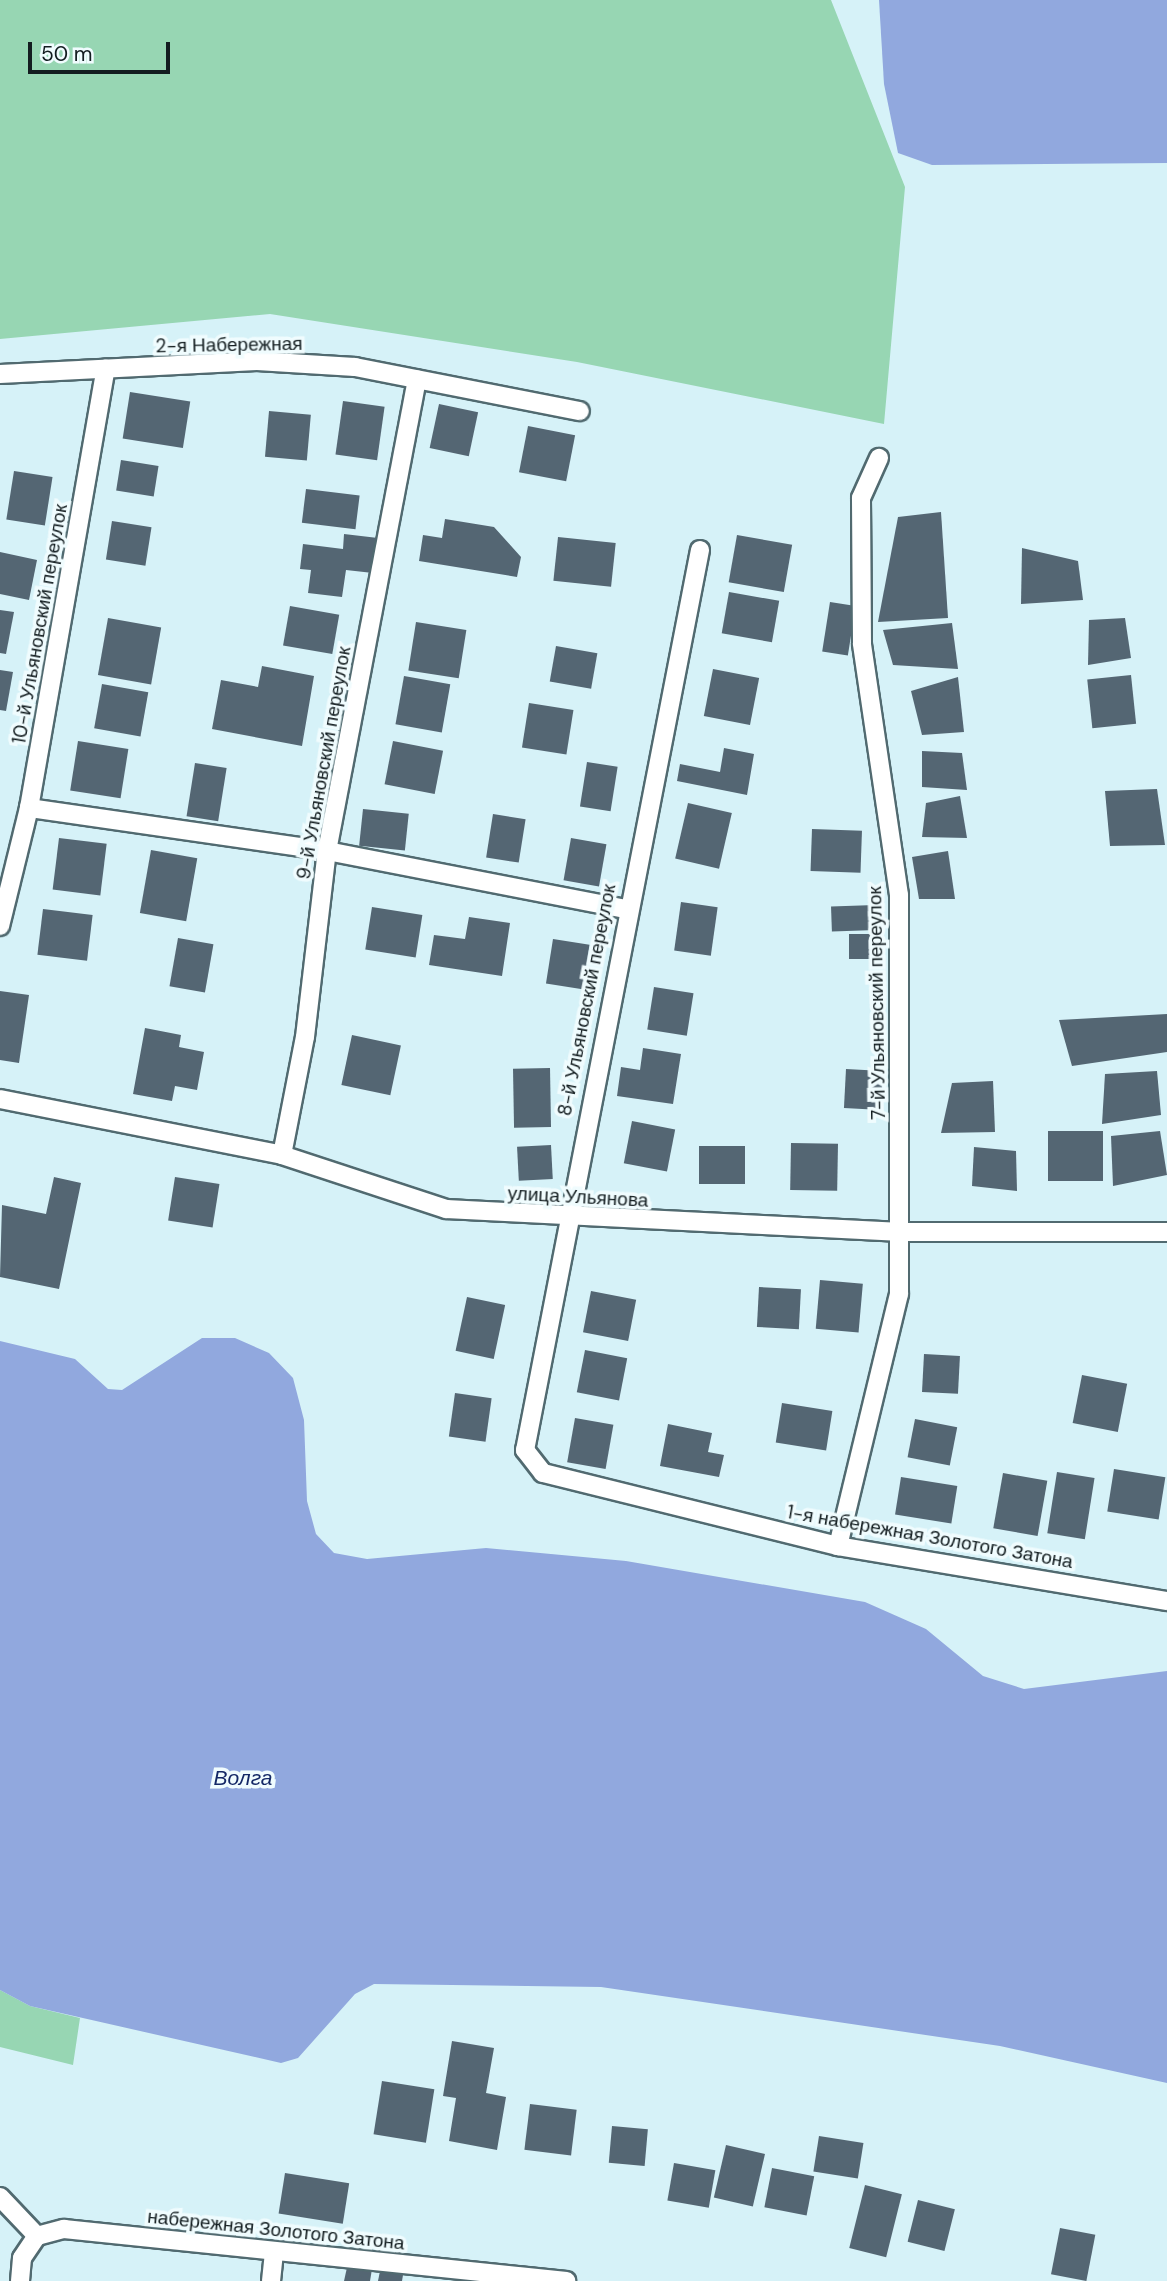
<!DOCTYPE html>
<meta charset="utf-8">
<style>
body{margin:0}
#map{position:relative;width:1167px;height:2281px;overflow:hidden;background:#d6f2f8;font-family:"DM Sans",sans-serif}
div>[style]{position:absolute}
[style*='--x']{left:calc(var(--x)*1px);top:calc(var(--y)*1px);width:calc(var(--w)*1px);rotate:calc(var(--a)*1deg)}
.green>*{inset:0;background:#97d6b3}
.water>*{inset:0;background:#91a8de}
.building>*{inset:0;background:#546673;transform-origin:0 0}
.roads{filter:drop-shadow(2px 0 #516a70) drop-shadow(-2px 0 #516a70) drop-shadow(0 2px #516a70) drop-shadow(0 -2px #516a70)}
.minor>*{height:18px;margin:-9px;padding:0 9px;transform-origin:9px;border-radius:9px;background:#fff}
span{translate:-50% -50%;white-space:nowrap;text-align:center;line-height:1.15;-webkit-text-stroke:7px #f0fcfe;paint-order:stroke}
.street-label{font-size:19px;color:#131d20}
.water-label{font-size:21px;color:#142866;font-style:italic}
.scale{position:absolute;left:28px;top:42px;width:142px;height:32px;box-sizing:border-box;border:4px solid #131d20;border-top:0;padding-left:9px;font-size:21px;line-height:24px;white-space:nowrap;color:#131d20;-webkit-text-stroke:5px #f0fcfe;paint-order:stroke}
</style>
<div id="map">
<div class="green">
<i style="clip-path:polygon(0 0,831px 0,905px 187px,884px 424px,577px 362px,270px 314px,0 339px)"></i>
<i style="clip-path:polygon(0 1990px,30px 2006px,80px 2018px,73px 2065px,0 2047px)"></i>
</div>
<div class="water">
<i style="clip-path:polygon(879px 0,1167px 0,1167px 163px,932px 165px,898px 153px,884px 84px)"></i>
<i style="clip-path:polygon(202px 1338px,235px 1338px,269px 1353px,293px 1378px,304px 1420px,307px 1501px,316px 1534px,334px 1553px,367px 1559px,486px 1548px,626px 1561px,865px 1602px,926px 1629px,983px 1676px,1024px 1689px,1167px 1671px,1167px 2083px,1000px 2046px,601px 1987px,374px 1984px,355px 1994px,298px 2058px,281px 2063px,30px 2006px,0 1990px,0 1341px,75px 1359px,108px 1389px,122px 1390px)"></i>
</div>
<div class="building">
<i style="left:130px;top:392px;width:61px;height:47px;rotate:9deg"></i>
<i style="left:343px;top:401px;width:42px;height:54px;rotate:8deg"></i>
<i style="left:439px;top:404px;width:40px;height:45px;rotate:12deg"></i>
<i style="left:269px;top:411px;width:42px;height:46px;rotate:5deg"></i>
<i style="left:528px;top:426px;width:48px;height:47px;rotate:11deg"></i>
<i style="left:121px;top:460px;width:38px;height:31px;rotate:9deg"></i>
<i style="left:14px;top:471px;width:39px;height:49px;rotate:9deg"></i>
<i style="left:306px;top:489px;width:54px;height:34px;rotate:7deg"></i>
<i style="clip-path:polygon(941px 512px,948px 618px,878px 622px,898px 517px)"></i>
<i style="clip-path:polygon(445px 519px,494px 527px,521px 557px,517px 577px,419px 561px,423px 535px,442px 538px)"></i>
<i style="left:112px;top:521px;width:40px;height:39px;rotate:9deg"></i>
<i style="clip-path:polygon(344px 534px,378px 538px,373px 573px,346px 570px,342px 597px,308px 593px,311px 570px,300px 569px,303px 544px,343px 549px)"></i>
<i style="left:737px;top:535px;width:56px;height:48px;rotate:10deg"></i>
<i style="left:558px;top:537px;width:58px;height:44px;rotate:6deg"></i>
<i style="clip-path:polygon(1022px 548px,1078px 561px,1083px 600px,1021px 604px)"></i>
<i style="clip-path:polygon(0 552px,37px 560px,29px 600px,0 594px)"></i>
<i style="left:729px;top:592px;width:51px;height:42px;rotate:10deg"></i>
<i style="left:830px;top:602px;width:26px;height:50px;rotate:9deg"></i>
<i style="left:290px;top:606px;width:50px;height:40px;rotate:10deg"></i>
<i style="clip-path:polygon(0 610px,14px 612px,6px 654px,0 653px)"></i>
<i style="left:108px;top:618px;width:54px;height:58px;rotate:10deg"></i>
<i style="clip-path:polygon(1125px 618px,1131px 658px,1088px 665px,1089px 620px)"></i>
<i style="left:416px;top:622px;width:51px;height:49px;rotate:9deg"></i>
<i style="clip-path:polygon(952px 623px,958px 669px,893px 665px,883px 630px)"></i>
<i style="left:556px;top:646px;width:42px;height:36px;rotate:10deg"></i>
<i style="clip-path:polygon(262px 666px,314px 676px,302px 746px,212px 729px,221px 680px,258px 687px)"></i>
<i style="left:713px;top:669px;width:47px;height:48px;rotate:11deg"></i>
<i style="clip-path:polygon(0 670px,13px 672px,6px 711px,0 710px)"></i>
<i style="left:1131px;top:675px;width:49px;height:44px;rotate:84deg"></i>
<i style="left:404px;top:676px;width:47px;height:49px;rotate:10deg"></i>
<i style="clip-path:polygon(958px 677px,964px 732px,922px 735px,911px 691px)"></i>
<i style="left:102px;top:684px;width:47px;height:45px;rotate:10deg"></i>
<i style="left:529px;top:703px;width:45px;height:45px;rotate:9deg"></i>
<i style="left:78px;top:741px;width:51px;height:50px;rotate:9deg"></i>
<i style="left:393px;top:741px;width:51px;height:44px;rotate:11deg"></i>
<i style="clip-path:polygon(724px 748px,754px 754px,747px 795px,677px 781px,680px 764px,720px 772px)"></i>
<i style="clip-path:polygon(922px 751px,962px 753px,967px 790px,922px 787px)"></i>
<i style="left:587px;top:762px;width:31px;height:45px;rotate:9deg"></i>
<i style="left:195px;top:763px;width:32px;height:54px;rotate:9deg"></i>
<i style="clip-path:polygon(1157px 789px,1165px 845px,1110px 846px,1105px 791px)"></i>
<i style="clip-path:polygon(960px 796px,967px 838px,922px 837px,926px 803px)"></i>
<i style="left:688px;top:803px;width:45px;height:57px;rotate:13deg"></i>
<i style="left:363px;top:809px;width:46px;height:37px;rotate:6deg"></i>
<i style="left:493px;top:814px;width:33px;height:44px;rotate:9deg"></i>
<i style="left:812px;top:829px;width:50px;height:42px;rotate:2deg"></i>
<i style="left:59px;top:838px;width:48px;height:52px;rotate:7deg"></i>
<i style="left:571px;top:838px;width:36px;height:43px;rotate:10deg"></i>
<i style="left:151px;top:850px;width:47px;height:64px;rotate:10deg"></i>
<i style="clip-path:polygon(948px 851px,955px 899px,919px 899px,912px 857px)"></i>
<i style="left:681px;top:902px;width:37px;height:49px;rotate:8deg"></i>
<i style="left:875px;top:905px;width:25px;height:44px;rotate:88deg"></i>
<i style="left:372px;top:907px;width:51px;height:43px;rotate:9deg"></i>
<i style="left:43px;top:909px;width:50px;height:46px;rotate:7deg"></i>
<i style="clip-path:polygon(469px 917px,510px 923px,502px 976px,429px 965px,434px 935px,465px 939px)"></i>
<i style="left:883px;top:934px;width:25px;height:34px;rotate:90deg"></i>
<i style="left:178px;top:938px;width:36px;height:49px;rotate:10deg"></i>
<i style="left:553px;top:939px;width:37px;height:45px;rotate:9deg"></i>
<i style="left:654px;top:987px;width:40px;height:43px;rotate:9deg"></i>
<i style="clip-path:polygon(0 991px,29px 995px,19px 1063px,0 1060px)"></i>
<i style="clip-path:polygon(1167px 1014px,1167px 1052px,1072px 1066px,1059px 1020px)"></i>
<i style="clip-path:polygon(145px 1028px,181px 1035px,179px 1047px,204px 1052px,197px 1090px,175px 1086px,172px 1101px,133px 1094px)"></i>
<i style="left:352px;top:1035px;width:50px;height:51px;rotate:12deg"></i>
<i style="clip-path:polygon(643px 1048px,681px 1054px,673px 1104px,617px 1096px,621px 1067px,640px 1070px)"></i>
<i style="left:550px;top:1068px;width:59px;height:37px;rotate:89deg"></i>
<i style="left:846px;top:1069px;width:37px;height:39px;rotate:3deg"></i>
<i style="clip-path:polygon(1157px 1071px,1161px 1115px,1102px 1124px,1105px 1074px)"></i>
<i style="clip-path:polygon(993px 1081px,995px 1132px,941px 1133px,952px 1083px)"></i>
<i style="left:632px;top:1121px;width:44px;height:43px;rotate:11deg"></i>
<i style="left:1048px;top:1131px;width:55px;height:50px"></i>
<i style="clip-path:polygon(1160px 1131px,1167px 1175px,1113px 1186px,1111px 1136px)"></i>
<i style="left:791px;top:1143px;width:47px;height:47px;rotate:1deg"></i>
<i style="left:551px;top:1145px;width:34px;height:34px;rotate:87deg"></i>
<i style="left:699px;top:1146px;width:46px;height:38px"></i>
<i style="clip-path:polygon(974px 1147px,1016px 1151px,1017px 1191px,972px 1186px)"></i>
<i style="clip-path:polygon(54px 1177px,81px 1183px,59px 1289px,0 1277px,2px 1205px,46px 1214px)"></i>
<i style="left:175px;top:1177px;width:45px;height:44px;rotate:9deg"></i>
<i style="left:820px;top:1280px;width:43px;height:49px;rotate:5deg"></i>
<i style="left:759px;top:1287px;width:42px;height:40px;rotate:3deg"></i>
<i style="left:591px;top:1291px;width:46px;height:42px;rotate:11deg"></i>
<i style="left:467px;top:1297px;width:39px;height:55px;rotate:12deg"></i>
<i style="left:585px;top:1350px;width:43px;height:43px;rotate:11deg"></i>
<i style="left:924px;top:1354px;width:36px;height:38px;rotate:3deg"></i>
<i style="left:1082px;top:1375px;width:46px;height:49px;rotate:11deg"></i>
<i style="left:455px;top:1393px;width:37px;height:44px;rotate:8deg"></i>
<i style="left:782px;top:1403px;width:51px;height:40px;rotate:9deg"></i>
<i style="left:575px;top:1418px;width:39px;height:45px;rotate:10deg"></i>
<i style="left:915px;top:1419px;width:43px;height:39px;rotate:11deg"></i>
<i style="clip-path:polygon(668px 1424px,712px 1433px,708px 1452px,724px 1455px,719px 1477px,660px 1466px)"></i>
<i style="left:1114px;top:1469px;width:52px;height:43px;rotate:9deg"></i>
<i style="left:1057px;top:1472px;width:38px;height:62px;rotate:9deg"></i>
<i style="left:1003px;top:1473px;width:45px;height:56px;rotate:10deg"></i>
<i style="left:901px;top:1477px;width:57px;height:38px;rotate:9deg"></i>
<i style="clip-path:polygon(452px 2041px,494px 2048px,486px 2093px,506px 2097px,497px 2150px,449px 2141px,456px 2098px,443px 2096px)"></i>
<i style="left:382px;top:2081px;width:53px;height:54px;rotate:9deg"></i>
<i style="left:530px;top:2104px;width:47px;height:46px;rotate:7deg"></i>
<i style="left:612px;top:2126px;width:36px;height:37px;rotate:5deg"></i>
<i style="left:819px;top:2136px;width:45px;height:36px;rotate:9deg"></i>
<i style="left:726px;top:2145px;width:40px;height:54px;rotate:13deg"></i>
<i style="left:674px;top:2163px;width:42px;height:38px;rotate:10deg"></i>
<i style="left:772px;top:2168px;width:43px;height:40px;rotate:11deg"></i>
<i style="left:285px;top:2173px;width:65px;height:41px;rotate:9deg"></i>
<i style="left:865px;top:2185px;width:38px;height:65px;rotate:14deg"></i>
<i style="left:918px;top:2200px;width:38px;height:43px;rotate:14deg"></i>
<i style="left:1060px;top:2228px;width:36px;height:47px;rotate:11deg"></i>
<i style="clip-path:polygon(348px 2263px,372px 2269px,370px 2281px,344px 2281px)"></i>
<i style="clip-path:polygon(380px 2271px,403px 2275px,402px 2281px,378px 2281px)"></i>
</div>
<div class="roads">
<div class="minor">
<i style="--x:0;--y:374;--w:257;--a:-2.9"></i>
<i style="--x:257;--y:361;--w:98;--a:3.5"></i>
<i style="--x:355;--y:367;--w:229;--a:11.1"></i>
<i style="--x:700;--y:550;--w:917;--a:101"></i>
<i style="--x:525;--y:1450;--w:29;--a:52"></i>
<i style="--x:543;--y:1473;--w:304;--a:13.9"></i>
<i style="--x:838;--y:1546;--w:334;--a:9.5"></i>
<i style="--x:29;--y:808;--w:301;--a:8.2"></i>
<i style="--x:327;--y:851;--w:305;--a:11"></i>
<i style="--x:0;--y:926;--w:122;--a:-76.2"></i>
<i style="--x:29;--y:808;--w:446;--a:-80.1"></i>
<i style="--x:0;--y:1099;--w:288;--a:11.2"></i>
<i style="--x:282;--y:1155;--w:173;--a:18.2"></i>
<i style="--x:446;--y:1209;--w:456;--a:2.9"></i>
<i style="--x:901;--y:1232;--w:266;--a:0"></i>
<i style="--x:282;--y:1155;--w:120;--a:-79"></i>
<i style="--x:305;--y:1037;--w:187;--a:-83.3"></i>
<i style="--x:327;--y:851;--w:480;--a:-79.2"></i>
<i style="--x:838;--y:1546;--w:259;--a:-76.4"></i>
<i style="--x:899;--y:1294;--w:399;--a:-90"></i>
<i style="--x:899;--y:895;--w:255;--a:-98.4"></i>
<i style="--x:862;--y:643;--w:145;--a:-90.4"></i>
<i style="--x:861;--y:498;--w:44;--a:-65.8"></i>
<i style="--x:0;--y:2197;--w:54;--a:46.5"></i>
<i style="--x:37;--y:2236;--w:28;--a:-15"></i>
<i style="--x:64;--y:2229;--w:505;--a:5.91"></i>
<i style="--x:20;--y:2281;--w:23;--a:-85"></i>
<i style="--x:22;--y:2258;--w:27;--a:-56"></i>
<i style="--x:271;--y:2281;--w:30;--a:-84"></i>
</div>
</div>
<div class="street-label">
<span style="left:229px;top:345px;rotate:-1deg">2-я Набережная</span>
<span style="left:40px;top:624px;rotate:-80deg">10-й Ульяновский переулок</span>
<span style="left:324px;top:763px;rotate:-80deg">9-й Ульяновский переулок</span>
<span style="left:587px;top:1000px;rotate:-79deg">8-й Ульяновский переулок</span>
<span style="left:877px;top:1003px;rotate:-91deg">7-й Ульяновский переулок</span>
<span style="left:578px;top:1197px;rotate:3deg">улица Ульянова</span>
<span style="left:930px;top:1537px;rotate:10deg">1-я набережная Золотого Затона</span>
<span style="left:276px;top:2230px;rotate:6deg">набережная Золотого Затона</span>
</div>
<div class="water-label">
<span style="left:243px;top:1778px">Волга</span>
</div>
<div class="scale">50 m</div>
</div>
